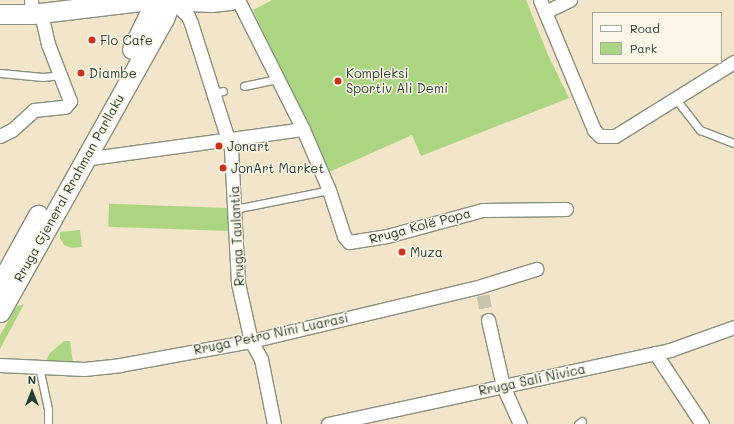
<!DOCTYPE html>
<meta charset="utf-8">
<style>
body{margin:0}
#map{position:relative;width:734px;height:424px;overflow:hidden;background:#f2e5c9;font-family:Mali,sans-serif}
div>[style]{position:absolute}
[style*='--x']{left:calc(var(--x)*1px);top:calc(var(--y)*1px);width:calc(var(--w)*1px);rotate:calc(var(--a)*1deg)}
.green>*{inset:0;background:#abd580;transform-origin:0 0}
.street-tunnel>*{height:13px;margin-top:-6.5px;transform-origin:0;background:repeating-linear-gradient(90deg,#c8c3ab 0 13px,transparent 0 19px)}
.roads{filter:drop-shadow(1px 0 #88917e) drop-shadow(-1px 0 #88917e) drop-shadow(0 1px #88917e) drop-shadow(0 -1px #88917e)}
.lane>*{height:7px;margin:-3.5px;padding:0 3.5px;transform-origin:3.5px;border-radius:3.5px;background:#fff}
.street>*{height:13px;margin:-6.5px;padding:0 6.5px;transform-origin:6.5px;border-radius:6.5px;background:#fff}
.secondary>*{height:19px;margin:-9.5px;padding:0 9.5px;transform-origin:9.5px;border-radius:9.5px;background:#fff}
.dots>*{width:11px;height:11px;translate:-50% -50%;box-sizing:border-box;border:2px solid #fcf5e5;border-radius:50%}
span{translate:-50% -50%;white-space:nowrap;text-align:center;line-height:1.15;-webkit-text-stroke:3px #fcf5e5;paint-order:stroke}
.poi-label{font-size:13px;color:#1f3d34}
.left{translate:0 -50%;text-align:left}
.street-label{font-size:13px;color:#1f3d34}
.legend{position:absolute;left:592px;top:12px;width:130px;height:52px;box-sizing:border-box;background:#fcf5e5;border:1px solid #a4ab9e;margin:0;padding:5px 7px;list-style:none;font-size:12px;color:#1f3d34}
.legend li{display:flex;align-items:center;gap:8px;height:20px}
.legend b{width:20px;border:1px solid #a4ab9e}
.north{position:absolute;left:12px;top:372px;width:40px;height:40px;-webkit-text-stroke:3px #fcf5e5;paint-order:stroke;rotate:0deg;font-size:11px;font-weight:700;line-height:16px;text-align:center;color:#1f3d34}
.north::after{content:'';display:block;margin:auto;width:14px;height:18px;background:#1f3d34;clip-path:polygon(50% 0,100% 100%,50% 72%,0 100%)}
</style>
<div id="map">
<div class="green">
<i style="clip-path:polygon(272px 0,526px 0,548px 55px,569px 98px,421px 156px,412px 135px,329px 172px,253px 10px)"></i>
<i style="left:229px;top:208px;width:23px;height:120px;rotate:92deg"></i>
<i style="clip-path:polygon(80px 230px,82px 247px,71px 248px,64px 245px,60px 238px,60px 232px)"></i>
<i style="clip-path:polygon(24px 304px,0 349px,0 335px,17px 306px)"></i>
<i style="clip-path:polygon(64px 341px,70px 341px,73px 363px,45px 362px,50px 353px)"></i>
</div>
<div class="street-tunnel">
<i style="--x:483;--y:295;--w:25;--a:79"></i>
</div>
<div class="roads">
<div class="lane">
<i style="--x:0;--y:73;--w:43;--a:5.3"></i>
<i style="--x:43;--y:77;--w:18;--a:-6"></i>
<i style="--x:244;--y:86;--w:35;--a:-12"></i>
<i style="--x:212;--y:93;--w:11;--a:-10"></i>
<i style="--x:675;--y:98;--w:41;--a:52"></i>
<i style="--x:700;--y:130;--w:36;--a:21"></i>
<i style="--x:235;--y:209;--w:96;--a:-11.4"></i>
<i style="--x:39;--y:367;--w:43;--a:77.9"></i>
<i style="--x:48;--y:409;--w:15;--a:90"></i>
<i style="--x:578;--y:424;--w:5;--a:-37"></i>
</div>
<div class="street">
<i style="--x:31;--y:0;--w:14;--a:86"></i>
<i style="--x:171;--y:0;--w:23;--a:43"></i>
<i style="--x:188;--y:16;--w:8;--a:67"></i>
<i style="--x:191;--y:23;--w:132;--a:72.4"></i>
<i style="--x:231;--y:149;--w:134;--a:87"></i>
<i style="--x:238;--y:283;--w:59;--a:77.4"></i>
<i style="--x:251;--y:341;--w:21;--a:61"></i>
<i style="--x:261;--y:359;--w:66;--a:78.7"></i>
<i style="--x:238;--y:0;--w:144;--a:63.3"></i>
<i style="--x:303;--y:129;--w:66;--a:66.9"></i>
<i style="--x:329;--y:190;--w:48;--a:71.9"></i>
<i style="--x:344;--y:236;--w:8;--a:50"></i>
<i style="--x:349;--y:242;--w:38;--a:-9"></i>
<i style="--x:387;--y:236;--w:99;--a:-15.2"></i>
<i style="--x:483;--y:210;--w:83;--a:-0.7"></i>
<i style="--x:540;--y:0;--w:141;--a:67.4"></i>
<i style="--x:594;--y:130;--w:8;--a:45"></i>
<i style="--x:600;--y:136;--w:15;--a:0"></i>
<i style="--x:615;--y:136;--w:140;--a:-31.9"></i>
<i style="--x:545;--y:12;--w:28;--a:-26"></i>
<i style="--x:0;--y:136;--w:13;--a:-27"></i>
<i style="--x:12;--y:130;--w:30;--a:-42"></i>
<i style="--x:34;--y:110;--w:31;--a:-6"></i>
<i style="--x:65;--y:107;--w:8;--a:-50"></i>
<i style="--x:70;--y:101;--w:61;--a:-111.1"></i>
<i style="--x:48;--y:44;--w:32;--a:-103"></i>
<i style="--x:84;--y:159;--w:221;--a:-7.8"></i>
<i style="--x:488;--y:320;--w:68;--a:77.2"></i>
<i style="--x:503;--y:386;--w:42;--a:65.9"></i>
<i style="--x:655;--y:353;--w:85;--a:56.5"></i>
<i style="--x:0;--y:365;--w:84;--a:2.7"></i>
<i style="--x:84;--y:369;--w:36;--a:-6"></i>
<i style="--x:120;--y:365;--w:133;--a:-10.4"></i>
<i style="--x:251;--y:341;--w:236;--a:-13.4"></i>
<i style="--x:481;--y:286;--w:58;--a:-17.2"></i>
<i style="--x:328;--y:424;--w:350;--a:-12.2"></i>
<i style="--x:670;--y:350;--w:68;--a:-19.8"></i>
</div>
<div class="secondary">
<i style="--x:167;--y:0;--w:44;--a:2.6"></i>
<i style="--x:211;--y:2;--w:19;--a:-6"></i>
<i style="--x:0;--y:14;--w:32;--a:0"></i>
<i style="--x:32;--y:14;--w:118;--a:-6.8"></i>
<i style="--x:132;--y:49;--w:55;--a:-63.9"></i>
<i style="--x:0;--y:284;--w:79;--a:-61.2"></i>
<i style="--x:0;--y:312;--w:336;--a:-60.8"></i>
<i style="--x:164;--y:19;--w:20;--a:-70"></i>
</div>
</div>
<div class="dots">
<i style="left:92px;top:40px;background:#c8321e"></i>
<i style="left:81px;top:73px;background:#c8321e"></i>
<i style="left:338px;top:81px;background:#c8321e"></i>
<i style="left:219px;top:146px;background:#c8321e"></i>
<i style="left:223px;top:168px;background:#c8321e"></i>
<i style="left:402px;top:252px;background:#c8321e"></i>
</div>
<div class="poi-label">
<span class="left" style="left:100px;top:40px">Flo Cafe</span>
<span class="left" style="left:89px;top:73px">Diambe</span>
<span class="left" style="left:346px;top:81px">Kompleksi<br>Sportiv Ali Demi</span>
<span class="left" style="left:227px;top:146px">Jonart</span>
<span class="left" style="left:231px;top:168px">JonArt Market</span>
<span class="left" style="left:410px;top:252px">Muza</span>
</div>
<div class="street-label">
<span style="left:69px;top:188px;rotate:-61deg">Rruga Gjeneral Rrahman Parllaku</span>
<span style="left:420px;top:226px;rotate:-15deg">Rruga Kolë Popa</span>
<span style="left:237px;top:236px;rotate:-93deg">Rruga Taulantia</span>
<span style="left:271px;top:334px;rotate:-12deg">Rruga Petro Nini Luarasi</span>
<span style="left:532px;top:380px;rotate:-12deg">Rruga Sali Nivica</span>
</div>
<ul class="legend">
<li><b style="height:5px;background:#fff"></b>Road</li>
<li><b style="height:11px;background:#abd580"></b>Park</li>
</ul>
<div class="north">N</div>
</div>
